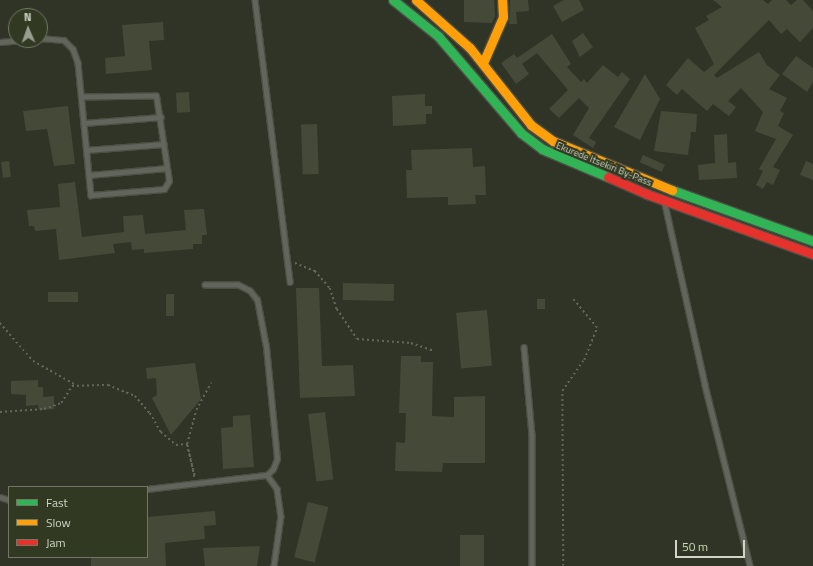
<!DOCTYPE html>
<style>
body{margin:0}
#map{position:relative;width:813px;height:566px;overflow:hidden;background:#303427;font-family:"Titillium Web",sans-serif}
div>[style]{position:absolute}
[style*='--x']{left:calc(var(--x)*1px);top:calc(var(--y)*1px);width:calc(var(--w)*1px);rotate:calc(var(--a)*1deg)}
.building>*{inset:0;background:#444938;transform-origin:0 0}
.path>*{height:1.5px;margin-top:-0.75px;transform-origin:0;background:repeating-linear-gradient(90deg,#63665d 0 2px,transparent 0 5px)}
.roads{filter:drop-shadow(1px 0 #4c4f44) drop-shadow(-1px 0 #4c4f44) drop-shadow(0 1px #4c4f44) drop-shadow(0 -1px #4c4f44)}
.lane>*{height:4.5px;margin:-2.25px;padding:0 2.25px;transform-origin:2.25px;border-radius:2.25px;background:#62655c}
.fast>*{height:9px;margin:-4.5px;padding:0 4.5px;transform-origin:4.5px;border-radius:4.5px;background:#30b455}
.slow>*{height:9px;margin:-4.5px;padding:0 4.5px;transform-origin:4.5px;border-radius:4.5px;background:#ff9f0a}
.jam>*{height:9px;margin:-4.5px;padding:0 4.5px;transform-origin:4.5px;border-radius:4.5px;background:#e5322d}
span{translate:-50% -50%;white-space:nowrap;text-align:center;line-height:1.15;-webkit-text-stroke:4px #313922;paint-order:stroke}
.street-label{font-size:10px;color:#d0d5c7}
.legend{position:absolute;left:8px;top:486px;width:140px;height:72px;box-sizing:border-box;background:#313922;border:1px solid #717764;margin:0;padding:5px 7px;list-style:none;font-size:12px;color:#d0d5c7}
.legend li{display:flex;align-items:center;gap:8px;height:20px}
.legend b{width:20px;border:1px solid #717764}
.north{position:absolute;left:8px;top:8px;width:40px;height:40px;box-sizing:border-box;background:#313922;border:1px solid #717764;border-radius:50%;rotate:358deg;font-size:11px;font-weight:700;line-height:16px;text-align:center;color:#d0d5c7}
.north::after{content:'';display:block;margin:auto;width:14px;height:18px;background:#989d8f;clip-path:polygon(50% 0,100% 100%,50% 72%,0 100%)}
.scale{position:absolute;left:675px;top:540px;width:70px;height:18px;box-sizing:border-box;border:2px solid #d0d5c7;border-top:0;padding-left:5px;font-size:12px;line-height:14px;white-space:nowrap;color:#d0d5c7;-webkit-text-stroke:3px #313922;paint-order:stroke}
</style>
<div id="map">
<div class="building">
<i style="clip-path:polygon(464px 0,494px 0,495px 16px,492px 23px,464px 22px)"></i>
<i style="clip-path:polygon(510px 0,528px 0,529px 11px,516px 12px,517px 24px,509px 24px)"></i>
<i style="clip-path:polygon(564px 0,579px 0,584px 10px,562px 22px,553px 6px)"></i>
<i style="clip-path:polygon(713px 0,763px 0,768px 4px,772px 0,786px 0,791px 5px,797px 0,803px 0,813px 11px,813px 28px,800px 42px,787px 29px,781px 34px,769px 20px,714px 75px,717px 78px,759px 52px,767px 65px,780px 75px,769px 89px,787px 98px,780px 111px,784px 113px,778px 126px,793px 135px,773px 167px,780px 170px,773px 185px,767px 182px,763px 189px,756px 185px,763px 171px,759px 169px,776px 139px,755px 131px,763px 112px,741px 88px,728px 101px,736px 107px,729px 116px,713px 104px,707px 111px,682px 89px,677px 95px,666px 85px,688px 58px,704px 72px,714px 64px,695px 28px,709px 20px,706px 16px,722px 7px)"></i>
<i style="clip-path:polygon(163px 22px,164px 40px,149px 41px,152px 70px,106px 74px,105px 58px,125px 56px,122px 25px)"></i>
<i style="clip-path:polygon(583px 33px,593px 47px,580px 57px,572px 41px)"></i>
<i style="clip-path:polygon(552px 34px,571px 64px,567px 67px,581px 82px,584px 79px,587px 83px,603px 65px,618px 77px,622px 72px,630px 79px,589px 138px,596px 142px,593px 148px,573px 135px,589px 108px,579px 98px,559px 118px,549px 109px,568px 90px,537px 53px,522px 64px,529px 74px,516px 84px,501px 63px,514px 54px,517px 58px)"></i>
<i style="clip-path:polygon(796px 56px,813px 68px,813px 82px,807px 92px,782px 74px)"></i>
<i style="clip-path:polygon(645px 74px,660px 99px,640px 140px,614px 127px)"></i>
<i style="left:189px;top:92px;width:20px;height:13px;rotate:87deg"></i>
<i style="clip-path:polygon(425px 94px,425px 106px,432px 106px,432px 114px,426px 114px,426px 124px,393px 126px,392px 96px)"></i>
<i style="clip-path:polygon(68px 106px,75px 164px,54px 166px,47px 129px,26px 131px,23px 111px)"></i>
<i style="clip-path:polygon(661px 111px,697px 114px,696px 132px,691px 132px,688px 155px,654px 151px)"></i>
<i style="left:317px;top:124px;width:50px;height:16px;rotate:88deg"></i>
<i style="clip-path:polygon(727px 134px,728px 163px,736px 162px,737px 178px,699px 180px,698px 165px,715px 163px,714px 135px)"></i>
<i style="clip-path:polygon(472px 148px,473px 167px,485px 166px,486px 195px,475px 195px,476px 204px,448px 205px,448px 197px,407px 198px,406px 170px,412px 170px,411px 150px)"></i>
<i style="left:643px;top:155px;width:24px;height:8px;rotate:24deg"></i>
<i style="left:9px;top:161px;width:16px;height:8px;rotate:83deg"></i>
<i style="clip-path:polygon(806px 161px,813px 164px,813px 180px,800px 175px)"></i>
<i style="clip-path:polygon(75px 182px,82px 237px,124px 232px,123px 216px,143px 215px,145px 234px,186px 230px,184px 210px,204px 209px,207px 235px,202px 235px,202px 244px,193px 244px,193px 249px,144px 253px,144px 249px,132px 250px,131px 242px,113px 244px,115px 253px,59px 260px,56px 229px,35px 231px,34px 226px,29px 226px,27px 210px,60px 207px,58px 184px)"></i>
<i style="left:343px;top:283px;width:51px;height:17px;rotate:1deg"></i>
<i style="clip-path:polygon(296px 288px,319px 288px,322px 366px,353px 365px,355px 396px,300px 398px)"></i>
<i style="left:78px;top:292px;width:10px;height:30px;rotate:90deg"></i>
<i style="left:166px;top:294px;width:8px;height:22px"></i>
<i style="left:537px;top:299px;width:8px;height:10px"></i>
<i style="left:487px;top:310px;width:56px;height:31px;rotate:85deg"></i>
<i style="clip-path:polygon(401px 356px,421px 356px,421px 362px,433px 362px,432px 416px,454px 417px,454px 397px,485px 396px,485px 463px,443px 463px,442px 472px,395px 471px,396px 442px,405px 443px,406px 413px,399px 413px)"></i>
<i style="clip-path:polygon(195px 363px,201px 399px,171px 435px,152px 398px,157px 395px,156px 378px,147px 379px,146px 368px)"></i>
<i style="clip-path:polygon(38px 380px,38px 387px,43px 387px,43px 397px,54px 396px,54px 409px,39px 410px,38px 405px,26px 406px,26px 395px,11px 394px,11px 381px)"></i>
<i style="left:325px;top:412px;width:68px;height:17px;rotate:83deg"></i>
<i style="clip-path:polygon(250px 415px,254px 467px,223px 469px,221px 428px,233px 427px,233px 416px)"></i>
<i style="left:308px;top:502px;width:21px;height:57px;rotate:14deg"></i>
<i style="clip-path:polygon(215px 511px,216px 525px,204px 526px,205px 539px,165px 543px,166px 566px,91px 566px,91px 557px,147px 557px,147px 517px)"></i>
<i style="left:460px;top:535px;width:24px;height:31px"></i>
<i style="clip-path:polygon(260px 546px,257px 566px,205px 566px,203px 548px)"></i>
</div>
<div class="path">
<i style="--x:295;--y:263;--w:22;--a:22"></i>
<i style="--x:315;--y:271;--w:23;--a:49"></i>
<i style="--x:330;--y:288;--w:22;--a:72"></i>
<i style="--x:337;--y:309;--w:36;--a:56"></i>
<i style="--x:357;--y:339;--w:54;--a:4.2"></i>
<i style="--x:411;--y:343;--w:24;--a:19"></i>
<i style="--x:0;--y:323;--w:50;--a:49"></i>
<i style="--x:33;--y:361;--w:49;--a:29.2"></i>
<i style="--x:0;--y:412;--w:44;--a:-3.9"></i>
<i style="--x:44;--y:409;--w:18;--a:-19"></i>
<i style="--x:61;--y:403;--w:20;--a:-57"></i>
<i style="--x:72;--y:386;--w:36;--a:-2"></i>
<i style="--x:108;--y:385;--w:29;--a:22"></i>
<i style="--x:135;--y:396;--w:23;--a:49"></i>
<i style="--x:150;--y:413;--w:22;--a:60"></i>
<i style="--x:161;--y:432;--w:20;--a:41"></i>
<i style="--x:176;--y:445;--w:11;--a:-5"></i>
<i style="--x:187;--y:444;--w:34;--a:76"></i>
<i style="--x:194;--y:477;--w:34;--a:-102"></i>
<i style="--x:187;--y:444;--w:35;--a:-75"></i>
<i style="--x:196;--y:410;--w:31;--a:-61"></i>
<i style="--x:563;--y:566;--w:175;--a:-90.3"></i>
<i style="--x:562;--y:391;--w:38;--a:-55"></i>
<i style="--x:584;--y:360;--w:35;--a:-68"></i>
<i style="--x:597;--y:328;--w:39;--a:-130"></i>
</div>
<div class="roads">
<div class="lane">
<i style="--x:255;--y:0;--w:284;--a:82.9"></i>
<i style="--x:40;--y:38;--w:24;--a:5"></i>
<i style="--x:64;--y:40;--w:13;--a:45"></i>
<i style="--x:73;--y:49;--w:15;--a:70"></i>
<i style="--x:78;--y:63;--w:133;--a:84.4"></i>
<i style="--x:91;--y:195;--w:73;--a:-4.7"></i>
<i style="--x:164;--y:189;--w:9;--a:-58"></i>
<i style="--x:169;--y:181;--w:86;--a:-98.7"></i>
<i style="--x:156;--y:96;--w:74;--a:179.2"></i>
<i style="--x:0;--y:42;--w:23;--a:-5"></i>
<i style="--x:84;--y:123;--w:77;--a:-4.5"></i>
<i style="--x:86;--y:150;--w:78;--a:-4.4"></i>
<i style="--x:89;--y:175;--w:78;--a:-5.1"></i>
<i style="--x:665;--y:204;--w:185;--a:77.5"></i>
<i style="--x:705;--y:385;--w:187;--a:76"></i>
<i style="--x:524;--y:347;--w:88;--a:84.8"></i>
<i style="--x:532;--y:435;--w:131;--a:90"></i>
<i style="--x:267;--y:475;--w:17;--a:54"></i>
<i style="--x:277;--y:489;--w:27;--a:82"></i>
<i style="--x:281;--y:516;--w:50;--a:98"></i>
<i style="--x:147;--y:489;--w:121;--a:-6.7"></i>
<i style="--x:267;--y:475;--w:8;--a:-45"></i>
<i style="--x:273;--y:469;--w:11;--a:-68"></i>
<i style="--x:277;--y:459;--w:113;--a:-95.6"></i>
<i style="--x:266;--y:347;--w:48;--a:-100.8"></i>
<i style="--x:257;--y:300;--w:11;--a:-128"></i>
<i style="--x:250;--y:291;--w:13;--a:-153"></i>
<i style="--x:238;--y:285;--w:33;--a:180"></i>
<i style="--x:0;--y:497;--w:9;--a:18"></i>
</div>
<div class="fast">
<i style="--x:393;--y:0;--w:58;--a:38.7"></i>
<i style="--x:438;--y:36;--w:128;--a:49.4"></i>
<i style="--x:521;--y:133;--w:26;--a:37"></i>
<i style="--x:542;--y:149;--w:72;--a:23"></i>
<i style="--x:672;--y:190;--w:150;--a:19.9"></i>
</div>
<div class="slow">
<i style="--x:416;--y:0;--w:72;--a:41.6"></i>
<i style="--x:470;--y:48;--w:98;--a:51.6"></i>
<i style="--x:531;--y:125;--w:27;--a:36"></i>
<i style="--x:553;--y:141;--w:129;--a:22.4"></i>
<i style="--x:483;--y:63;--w:50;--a:-66.5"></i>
<i style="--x:503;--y:17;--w:17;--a:-93"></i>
</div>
<div class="jam">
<i style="--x:608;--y:177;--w:43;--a:23.6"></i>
<i style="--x:647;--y:194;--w:177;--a:19.9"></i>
</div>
</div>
<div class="street-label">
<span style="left:604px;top:164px;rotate:22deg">Ekurede Itsekiri By-Pass</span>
</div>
<ul class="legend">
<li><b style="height:5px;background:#30b455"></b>Fast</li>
<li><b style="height:5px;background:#ff9f0a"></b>Slow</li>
<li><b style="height:5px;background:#e5322d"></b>Jam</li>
</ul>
<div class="north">N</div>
<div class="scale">50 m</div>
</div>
